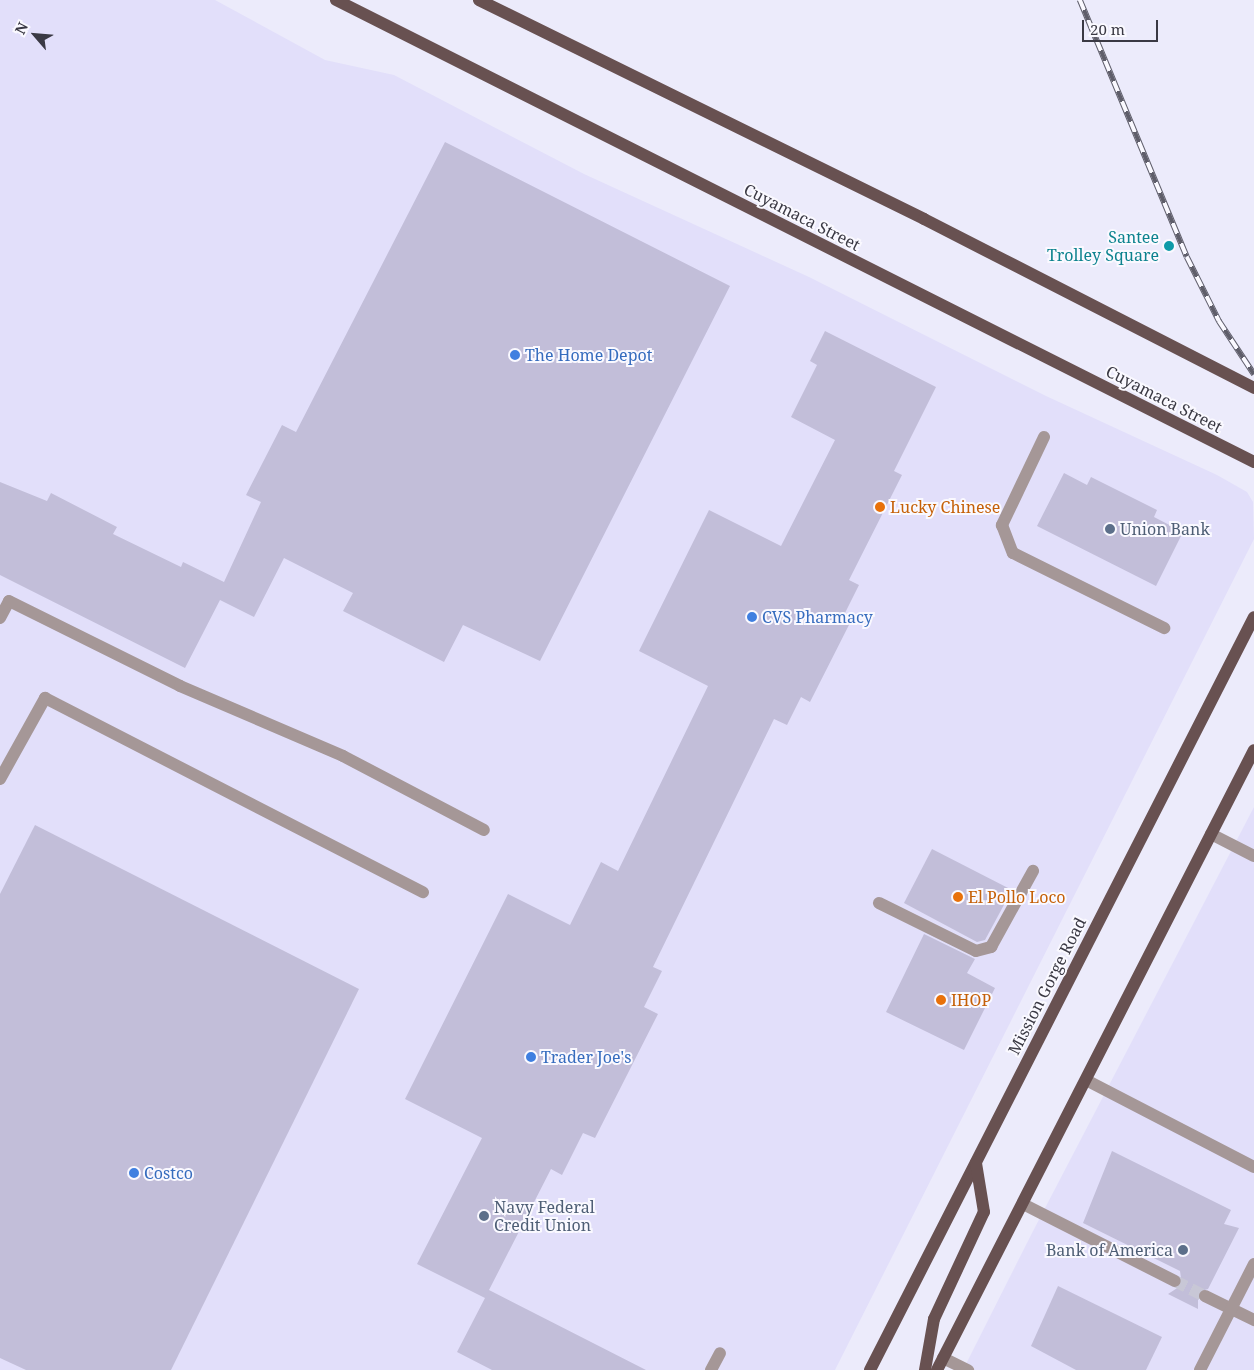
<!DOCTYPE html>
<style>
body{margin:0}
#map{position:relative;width:1254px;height:1370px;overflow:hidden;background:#ecebfb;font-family:"Noto Serif",serif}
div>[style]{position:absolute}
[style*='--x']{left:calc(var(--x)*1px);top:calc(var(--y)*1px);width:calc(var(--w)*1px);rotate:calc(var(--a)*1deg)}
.built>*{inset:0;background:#e2dffa}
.building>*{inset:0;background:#c2bed9}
.minor-tunnel>*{height:12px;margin-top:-6px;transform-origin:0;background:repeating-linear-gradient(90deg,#c8c7d6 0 12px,transparent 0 18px)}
.minor>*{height:12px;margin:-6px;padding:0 6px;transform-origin:6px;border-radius:6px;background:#a59797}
.major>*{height:12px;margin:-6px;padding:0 6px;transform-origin:6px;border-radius:6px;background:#685151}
.rail>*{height:5.5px;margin-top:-2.75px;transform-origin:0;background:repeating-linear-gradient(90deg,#faf9ff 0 11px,#5f5e6a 0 22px);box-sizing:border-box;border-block:1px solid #5f5e6a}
.dots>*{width:14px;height:14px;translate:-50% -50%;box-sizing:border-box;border:2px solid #faf9ff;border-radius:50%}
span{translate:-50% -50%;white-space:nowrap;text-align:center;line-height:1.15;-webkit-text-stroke:4px #faf9ff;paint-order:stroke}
.street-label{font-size:16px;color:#3a3944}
.culture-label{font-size:16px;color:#0d838f}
.right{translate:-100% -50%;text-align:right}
.shop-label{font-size:16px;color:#366cbe}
.left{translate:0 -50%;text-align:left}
.food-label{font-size:16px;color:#c56008}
.service-label{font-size:16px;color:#4e5e75}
.north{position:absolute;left:10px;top:10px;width:50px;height:50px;-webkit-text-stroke:4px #faf9ff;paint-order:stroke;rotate:297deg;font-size:14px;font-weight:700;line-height:20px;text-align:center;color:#3a3944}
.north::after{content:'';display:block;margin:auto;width:18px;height:22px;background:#3a3944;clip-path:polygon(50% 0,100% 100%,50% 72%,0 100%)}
.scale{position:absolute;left:1082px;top:20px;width:76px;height:22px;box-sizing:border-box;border:2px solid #3a3944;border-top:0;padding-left:6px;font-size:15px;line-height:18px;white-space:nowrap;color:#3a3944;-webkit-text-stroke:4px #faf9ff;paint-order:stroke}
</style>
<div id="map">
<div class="built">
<i style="clip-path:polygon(0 0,215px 0,325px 60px,394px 75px,584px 174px,809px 277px,1046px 396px,1217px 475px,1247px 492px,1253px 502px,1254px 539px,835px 1370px,0 1370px)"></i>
<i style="clip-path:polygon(1254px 807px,1254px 1370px,963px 1370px,1031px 1235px)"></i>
</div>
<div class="building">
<i style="clip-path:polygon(445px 142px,730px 286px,540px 661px,463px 625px,444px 662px,343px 611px,353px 593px,284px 558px,254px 617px,220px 600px,185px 668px,0 575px,0 482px,47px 501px,51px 493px,117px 527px,113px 534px,181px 567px,183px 562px,224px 582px,261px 502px,246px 495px,282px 425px,296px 432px)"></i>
<i style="clip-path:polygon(825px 331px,936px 387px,894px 471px,902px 475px,849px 580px,859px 585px,844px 615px,852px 619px,810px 702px,801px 697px,787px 725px,774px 719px,653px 967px,662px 971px,644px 1007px,658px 1014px,595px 1138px,583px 1133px,562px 1175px,551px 1169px,489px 1290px,646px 1370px,492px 1370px,457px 1352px,485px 1298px,417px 1264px,482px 1138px,405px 1099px,508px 894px,570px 925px,601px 862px,618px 871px,708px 686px,639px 651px,709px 510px,781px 546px,835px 440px,791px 417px,817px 365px,810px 361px)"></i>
<i style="clip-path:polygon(1064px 473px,1087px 485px,1091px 477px,1157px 510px,1154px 517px,1183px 532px,1156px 586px,1037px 526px)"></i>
<i style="clip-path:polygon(35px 825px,359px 989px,171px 1370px,26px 1370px,0 1358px,0 894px)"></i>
<i style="clip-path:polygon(932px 849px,1012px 890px,985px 940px,977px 942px,904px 903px)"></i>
<i style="clip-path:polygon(924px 934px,975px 959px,967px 973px,995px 988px,964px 1050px,886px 1012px)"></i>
<i style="clip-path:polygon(1112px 1151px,1231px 1210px,1224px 1224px,1239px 1228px,1208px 1289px,1198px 1292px,1198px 1309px,1168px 1294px,1182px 1285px,1180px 1271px,1083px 1223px)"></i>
<i style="clip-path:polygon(1058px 1286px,1162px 1337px,1146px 1370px,1076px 1370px,1031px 1346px)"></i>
</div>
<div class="minor-tunnel">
<i style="--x:1175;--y:1281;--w:34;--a:27"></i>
</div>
<div class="minor">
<i style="--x:1044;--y:437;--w:98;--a:115.5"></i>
<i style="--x:1002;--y:525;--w:30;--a:69"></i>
<i style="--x:1013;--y:553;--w:169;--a:26.4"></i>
<i style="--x:0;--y:618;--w:19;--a:-62"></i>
<i style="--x:9;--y:601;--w:191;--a:26.4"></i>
<i style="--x:180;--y:686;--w:177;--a:23.2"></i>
<i style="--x:343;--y:756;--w:159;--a:27.7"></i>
<i style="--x:0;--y:779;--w:93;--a:-60.9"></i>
<i style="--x:45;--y:698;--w:425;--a:27.2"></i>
<i style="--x:1211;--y:834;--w:48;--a:27.1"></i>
<i style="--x:879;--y:903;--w:108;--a:26.3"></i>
<i style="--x:976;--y:951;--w:16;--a:-15"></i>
<i style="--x:991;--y:947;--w:87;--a:-61.1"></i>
<i style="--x:1086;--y:1080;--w:189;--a:27.4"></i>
<i style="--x:1023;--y:1204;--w:170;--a:26.9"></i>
<i style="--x:1205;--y:1296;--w:55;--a:26.1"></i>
<i style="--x:943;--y:1358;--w:28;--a:26"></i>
<i style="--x:711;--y:1370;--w:19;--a:-62"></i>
<i style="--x:1200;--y:1370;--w:119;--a:-63"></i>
</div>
<div class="major">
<i style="--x:336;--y:0;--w:1028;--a:26.71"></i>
<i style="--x:479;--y:0;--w:496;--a:26.2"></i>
<i style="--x:924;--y:219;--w:371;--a:27.1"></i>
<i style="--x:870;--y:1370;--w:845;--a:-62.98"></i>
<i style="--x:925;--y:1370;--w:52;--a:-80"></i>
<i style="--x:934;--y:1319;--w:118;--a:-65"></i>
<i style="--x:984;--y:1212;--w:50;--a:-99.3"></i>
<i style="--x:937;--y:1370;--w:696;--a:-62.92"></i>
</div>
<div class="rail">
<i style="--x:1080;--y:0;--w:278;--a:67.4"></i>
<i style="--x:1187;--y:257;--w:72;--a:63.4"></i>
<i style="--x:1219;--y:321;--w:64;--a:56.6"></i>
</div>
<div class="dots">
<i style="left:1169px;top:246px;background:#0f9aa8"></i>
<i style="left:515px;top:355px;background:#3f7fe0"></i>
<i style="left:880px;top:507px;background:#e8710a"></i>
<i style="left:1110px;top:529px;background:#5c6f8a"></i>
<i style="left:752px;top:617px;background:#3f7fe0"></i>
<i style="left:958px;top:897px;background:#e8710a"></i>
<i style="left:941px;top:1000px;background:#e8710a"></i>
<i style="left:531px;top:1057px;background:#3f7fe0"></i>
<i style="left:134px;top:1173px;background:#3f7fe0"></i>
<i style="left:484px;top:1216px;background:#5c6f8a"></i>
<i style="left:1183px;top:1250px;background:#5c6f8a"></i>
</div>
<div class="street-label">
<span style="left:802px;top:217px;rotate:27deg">Cuyamaca Street</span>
<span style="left:1164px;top:399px;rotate:27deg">Cuyamaca Street</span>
<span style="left:1047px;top:986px;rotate:-63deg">Mission Gorge Road</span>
</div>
<div class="culture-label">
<span class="right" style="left:1159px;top:246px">Santee<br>Trolley Square</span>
</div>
<div class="shop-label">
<span class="left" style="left:525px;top:355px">The Home Depot</span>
<span class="left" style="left:762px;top:617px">CVS Pharmacy</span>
<span class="left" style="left:541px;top:1057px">Trader Joe's</span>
<span class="left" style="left:144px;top:1173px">Costco</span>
</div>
<div class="food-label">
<span class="left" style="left:890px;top:507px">Lucky Chinese</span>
<span class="left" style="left:968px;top:897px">El Pollo Loco</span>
<span class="left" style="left:951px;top:1000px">IHOP</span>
</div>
<div class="service-label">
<span class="left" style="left:1120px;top:529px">Union Bank</span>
<span class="left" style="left:494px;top:1216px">Navy Federal<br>Credit Union</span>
<span class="right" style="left:1173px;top:1250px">Bank of America</span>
</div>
<div class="north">N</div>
<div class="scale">20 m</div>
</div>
